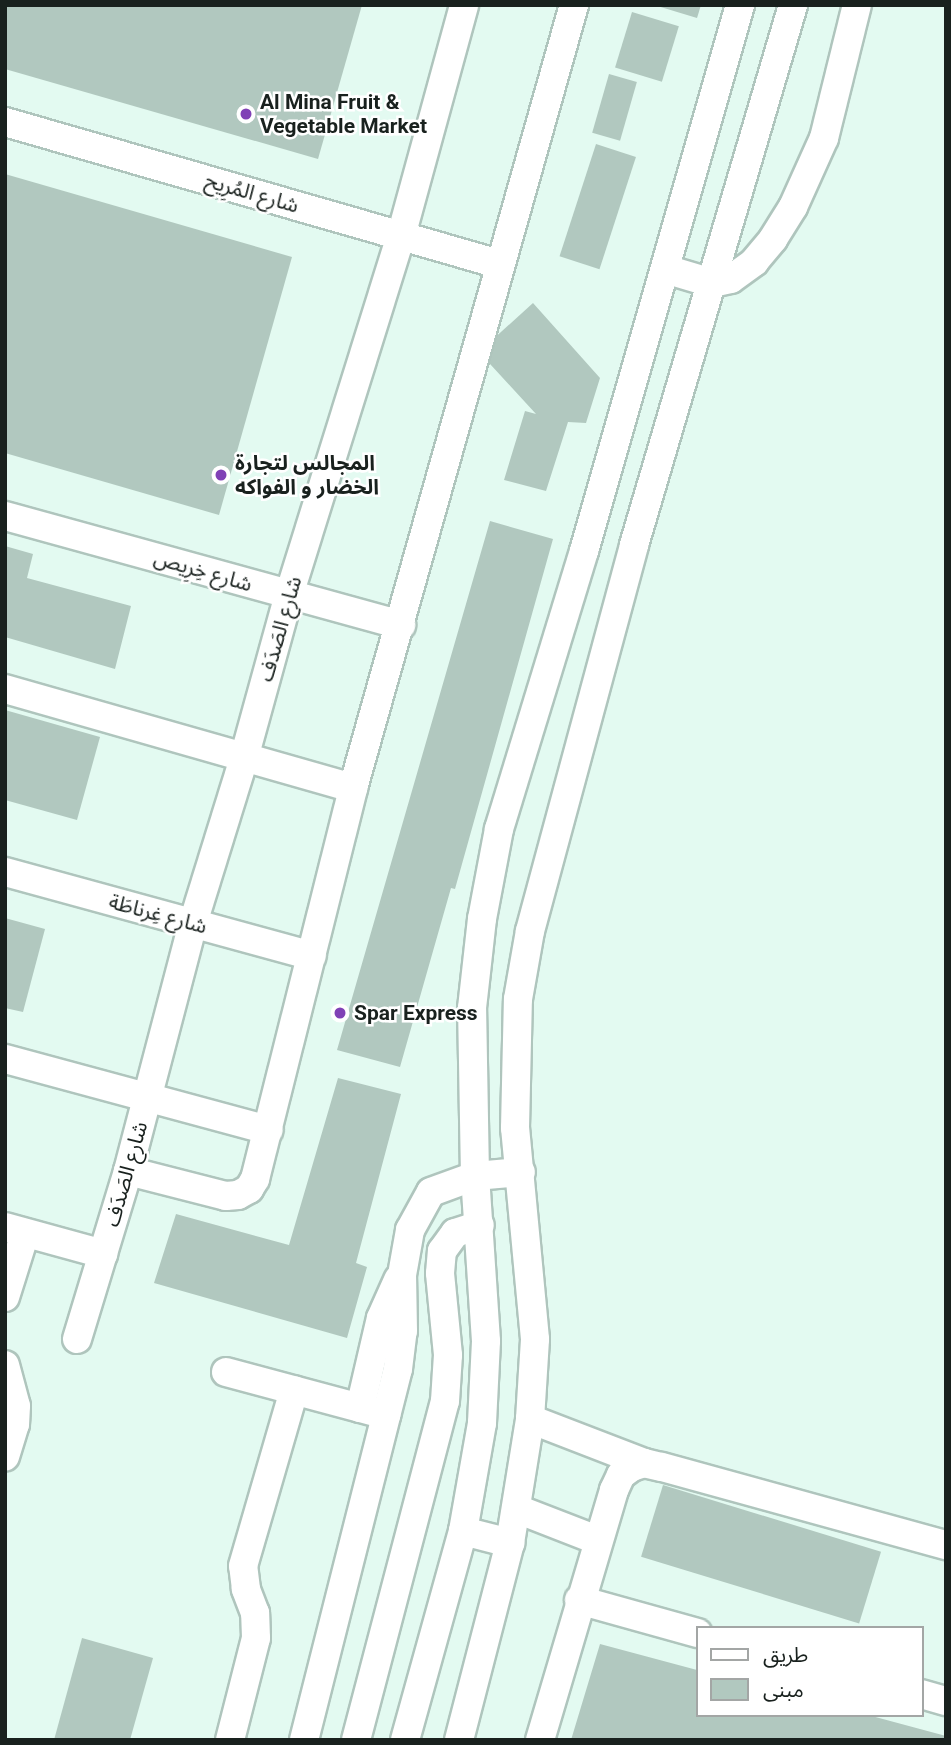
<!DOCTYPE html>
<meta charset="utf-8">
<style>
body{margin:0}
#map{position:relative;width:951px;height:1745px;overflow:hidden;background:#e3faf1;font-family:Roboto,"Noto Sans Arabic",sans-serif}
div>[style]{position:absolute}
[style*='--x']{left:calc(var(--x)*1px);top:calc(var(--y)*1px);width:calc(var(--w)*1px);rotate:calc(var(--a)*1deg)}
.building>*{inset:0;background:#b1c8bf;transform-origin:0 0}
.roads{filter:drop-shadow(2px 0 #afc5bd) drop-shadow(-2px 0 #afc5bd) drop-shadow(0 2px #afc5bd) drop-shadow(0 -2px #afc5bd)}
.minor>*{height:28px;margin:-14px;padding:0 14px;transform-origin:14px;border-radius:14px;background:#fff}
.dots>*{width:19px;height:19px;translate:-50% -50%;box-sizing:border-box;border:4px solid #fff;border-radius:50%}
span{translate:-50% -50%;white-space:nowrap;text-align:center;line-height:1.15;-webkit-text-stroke:5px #fff;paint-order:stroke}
.poi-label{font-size:21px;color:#19211e;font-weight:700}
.left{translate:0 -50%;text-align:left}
.street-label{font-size:21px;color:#19211e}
.frame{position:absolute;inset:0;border:7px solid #19211e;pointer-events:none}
.legend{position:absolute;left:696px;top:1626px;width:228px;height:91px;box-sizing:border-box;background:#fff;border:2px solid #a3a6a5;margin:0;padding:9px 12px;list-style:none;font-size:21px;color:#19211e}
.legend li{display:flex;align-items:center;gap:14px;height:35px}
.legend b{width:35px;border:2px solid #a3a6a5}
</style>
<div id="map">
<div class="building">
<i style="clip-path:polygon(5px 5px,362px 5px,318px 159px,5px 69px)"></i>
<i style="clip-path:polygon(654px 5px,701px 5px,697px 18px)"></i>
<i style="left:632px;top:12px;width:49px;height:58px;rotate:17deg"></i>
<i style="left:609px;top:74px;width:29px;height:61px;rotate:16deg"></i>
<i style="left:596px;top:144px;width:42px;height:118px;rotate:18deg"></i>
<i style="clip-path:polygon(5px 174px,292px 257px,219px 515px,5px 453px)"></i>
<i style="clip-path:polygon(533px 303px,600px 378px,586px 423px,568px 422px,546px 491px,504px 480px,525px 411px,536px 414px,479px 352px)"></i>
<i style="clip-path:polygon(490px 521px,553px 539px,455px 889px,451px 888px,400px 1067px,337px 1050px)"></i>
<i style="clip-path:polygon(5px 546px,33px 554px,27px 578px,131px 606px,115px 669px,5px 637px)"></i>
<i style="clip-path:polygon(5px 710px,100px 737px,77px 820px,5px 800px)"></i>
<i style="clip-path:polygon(5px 918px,45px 929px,23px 1012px,5px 1008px)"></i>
<i style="clip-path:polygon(338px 1078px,401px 1094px,356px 1263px,367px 1267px,347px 1338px,154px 1283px,176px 1214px,289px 1245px)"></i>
<i style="left:663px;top:1485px;width:228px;height:75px;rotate:17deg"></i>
<i style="clip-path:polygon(82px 1638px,153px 1658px,130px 1740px,54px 1740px)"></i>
<i style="clip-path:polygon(600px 1644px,697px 1670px,697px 1715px,868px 1715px,946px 1736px,946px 1740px,571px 1740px)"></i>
</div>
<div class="roads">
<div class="minor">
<i style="--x:5;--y:122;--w:514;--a:16.04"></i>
<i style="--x:665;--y:269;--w:49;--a:16.6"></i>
<i style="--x:712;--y:283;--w:19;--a:-12"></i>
<i style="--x:731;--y:279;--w:29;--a:-36"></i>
<i style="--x:754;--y:262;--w:30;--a:-50"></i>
<i style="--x:773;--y:239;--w:38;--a:-58"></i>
<i style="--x:793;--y:207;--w:76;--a:-65.8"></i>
<i style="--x:824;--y:138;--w:137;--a:-76.1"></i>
<i style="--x:5;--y:516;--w:411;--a:15.4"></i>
<i style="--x:5;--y:689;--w:362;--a:15.9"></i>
<i style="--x:5;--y:872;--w:318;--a:15.3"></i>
<i style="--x:5;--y:1059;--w:273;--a:15.1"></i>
<i style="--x:128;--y:1171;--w:101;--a:14.3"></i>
<i style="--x:226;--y:1196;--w:12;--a:-5"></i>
<i style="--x:238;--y:1195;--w:13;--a:-29"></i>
<i style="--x:249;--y:1189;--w:12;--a:-59"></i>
<i style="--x:255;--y:1179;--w:403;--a:-75.9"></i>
<i style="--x:353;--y:788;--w:814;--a:-74.24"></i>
<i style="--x:5;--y:1227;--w:102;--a:15.4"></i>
<i style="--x:5;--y:1297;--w:67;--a:-72.6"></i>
<i style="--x:77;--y:1339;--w:176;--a:-73.1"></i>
<i style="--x:128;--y:1171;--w:256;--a:-75.3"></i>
<i style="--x:193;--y:923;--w:173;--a:-72.8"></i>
<i style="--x:244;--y:758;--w:169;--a:-74.6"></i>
<i style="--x:289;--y:595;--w:376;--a:-72.7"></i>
<i style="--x:401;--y:236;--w:239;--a:-74.7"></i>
<i style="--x:5;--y:1365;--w:42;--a:75"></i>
<i style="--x:16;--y:1406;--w:18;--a:93"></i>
<i style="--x:15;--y:1424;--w:34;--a:107"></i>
<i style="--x:226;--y:1372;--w:166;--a:15"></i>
<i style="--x:360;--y:1408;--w:92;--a:-76.9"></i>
<i style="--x:381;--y:1318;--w:42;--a:-65.9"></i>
<i style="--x:530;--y:1419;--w:122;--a:21.1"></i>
<i style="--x:517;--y:1509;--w:86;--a:21.2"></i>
<i style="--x:463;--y:1531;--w:49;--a:14.3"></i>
<i style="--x:579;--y:1600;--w:123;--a:15.6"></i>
<i style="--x:921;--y:1694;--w:26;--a:16"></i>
<i style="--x:230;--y:1740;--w:105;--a:-75.7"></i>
<i style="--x:256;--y:1638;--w:25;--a:-92"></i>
<i style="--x:255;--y:1613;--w:26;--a:-111"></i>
<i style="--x:246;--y:1589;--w:23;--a:-97"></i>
<i style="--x:243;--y:1566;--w:183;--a:-73.8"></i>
<i style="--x:304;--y:1740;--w:383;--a:-75.8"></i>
<i style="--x:398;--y:1369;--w:38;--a:-83"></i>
<i style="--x:403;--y:1331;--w:56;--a:-91"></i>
<i style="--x:402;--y:1275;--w:46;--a:-79.9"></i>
<i style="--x:410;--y:1230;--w:43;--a:-61.1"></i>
<i style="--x:431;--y:1192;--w:47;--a:-20"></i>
<i style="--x:475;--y:1176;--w:46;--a:-5"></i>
<i style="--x:356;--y:1740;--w:350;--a:-75.3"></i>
<i style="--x:445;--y:1401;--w:46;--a:-86.3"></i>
<i style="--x:448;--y:1355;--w:82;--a:-95.6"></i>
<i style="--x:440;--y:1273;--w:22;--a:-85"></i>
<i style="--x:442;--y:1251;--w:22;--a:-54"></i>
<i style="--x:455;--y:1233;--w:26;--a:-18"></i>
<i style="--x:405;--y:1740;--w:217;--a:-74.5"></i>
<i style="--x:463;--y:1531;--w:110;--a:-80"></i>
<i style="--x:482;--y:1423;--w:82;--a:-87.2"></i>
<i style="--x:486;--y:1341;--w:165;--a:-93.8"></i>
<i style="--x:475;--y:1176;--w:168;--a:-91"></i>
<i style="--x:472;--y:1008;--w:90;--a:-83.6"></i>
<i style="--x:482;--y:919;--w:92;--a:-79.3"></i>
<i style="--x:499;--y:829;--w:291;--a:-73"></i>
<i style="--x:584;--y:551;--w:568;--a:-74.05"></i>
<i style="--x:459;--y:1740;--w:203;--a:-75.5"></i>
<i style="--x:510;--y:1543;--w:126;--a:-80.8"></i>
<i style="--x:530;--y:1419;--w:80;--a:-86.4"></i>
<i style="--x:535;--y:1339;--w:212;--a:-95.4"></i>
<i style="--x:515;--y:1128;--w:129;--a:-88.7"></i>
<i style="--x:518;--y:999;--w:69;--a:-80"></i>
<i style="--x:530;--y:931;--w:400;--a:-74.9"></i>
<i style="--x:634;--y:545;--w:563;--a:-73.59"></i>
<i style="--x:540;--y:1740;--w:261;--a:-73.5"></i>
<i style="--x:614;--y:1490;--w:17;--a:-65"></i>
<i style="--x:621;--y:1475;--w:14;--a:-36"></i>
<i style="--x:632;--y:1467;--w:13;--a:-18"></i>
<i style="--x:644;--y:1463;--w:18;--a:13"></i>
<i style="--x:662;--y:1467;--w:295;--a:15.4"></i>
</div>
</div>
<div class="dots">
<i style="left:246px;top:114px;background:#8041b6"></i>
<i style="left:221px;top:475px;background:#8041b6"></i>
<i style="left:340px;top:1013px;background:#8041b6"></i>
</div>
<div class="poi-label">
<span class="left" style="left:260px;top:114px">Al Mina Fruit &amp;<br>Vegetable Market</span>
<span class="left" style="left:235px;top:475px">المجالس لتجارة<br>الخضار و الفواكه</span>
<span class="left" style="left:354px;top:1013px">Spar Express</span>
</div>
<div class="street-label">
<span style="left:252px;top:193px;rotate:16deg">شارع المُرِيح</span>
<span style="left:203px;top:571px;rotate:16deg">شارع خِرِيص</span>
<span style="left:280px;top:629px;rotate:-74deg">شارع الصَدَف</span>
<span style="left:158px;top:914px;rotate:15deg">شارع غِرناطَة</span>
<span style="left:126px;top:1174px;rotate:-74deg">شارع الصَدَف</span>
</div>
<div class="frame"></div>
<ul class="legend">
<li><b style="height:9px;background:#fff"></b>طريق</li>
<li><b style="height:19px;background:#b1c8bf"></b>مبنى</li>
</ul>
</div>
